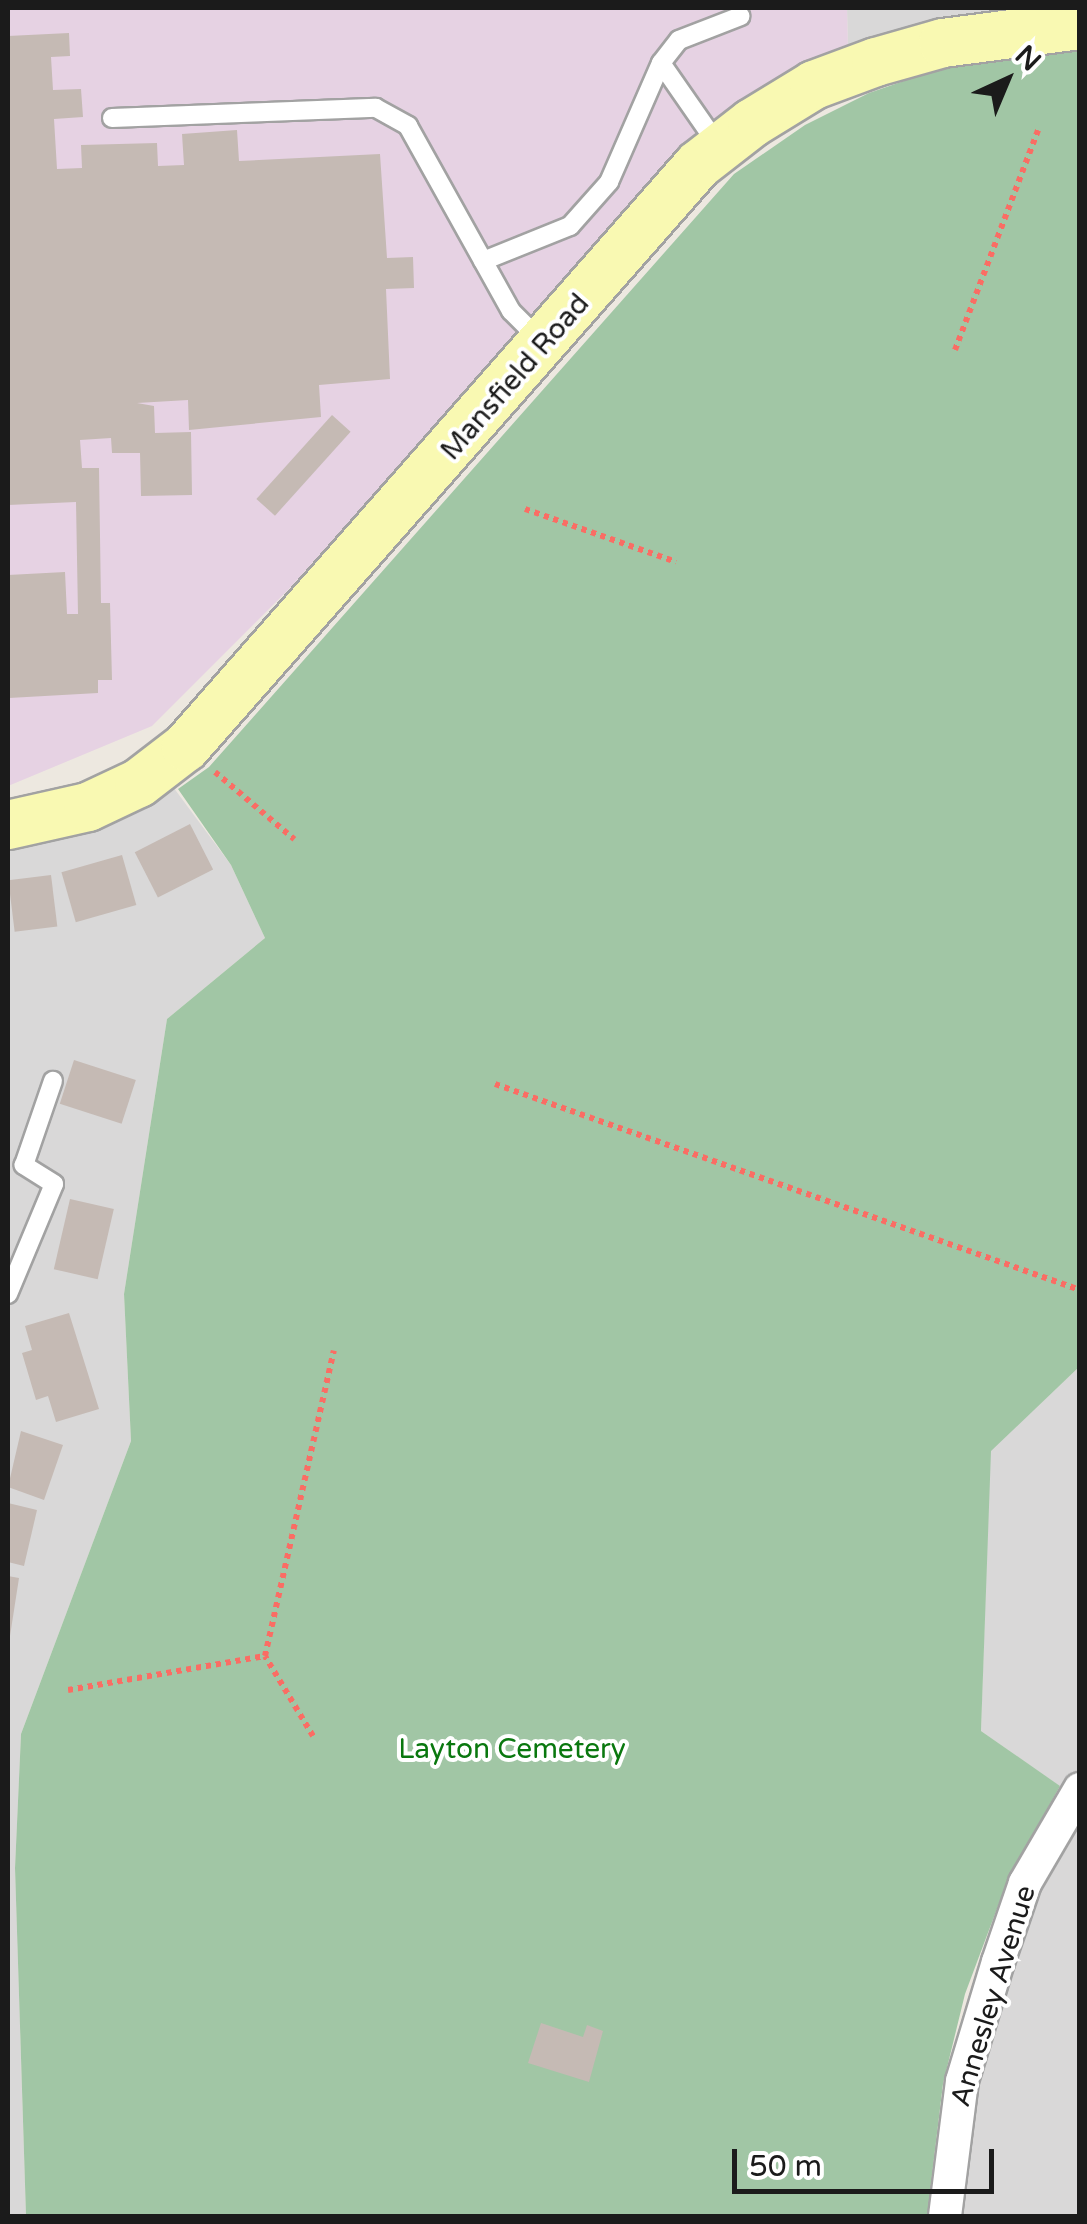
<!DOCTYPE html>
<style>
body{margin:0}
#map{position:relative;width:1087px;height:2224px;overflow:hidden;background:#ede8e0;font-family:"Varela Round",sans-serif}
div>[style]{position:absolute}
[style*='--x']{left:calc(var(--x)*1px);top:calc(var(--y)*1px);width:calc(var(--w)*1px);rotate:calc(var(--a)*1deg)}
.residential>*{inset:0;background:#d9d8d8}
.industrial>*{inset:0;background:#e6d2e3}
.cemetery>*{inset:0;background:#a1c6a5}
.building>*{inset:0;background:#c5bab4;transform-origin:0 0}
.path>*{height:6px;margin-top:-3px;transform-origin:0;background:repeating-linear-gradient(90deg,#fa6d64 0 5px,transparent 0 10px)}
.roads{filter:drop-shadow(2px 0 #a2a2a2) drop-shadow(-2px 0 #a2a2a2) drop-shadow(0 2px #a2a2a2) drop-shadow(0 -2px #a2a2a2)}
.lane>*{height:18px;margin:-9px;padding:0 9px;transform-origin:9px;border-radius:9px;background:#fff}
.street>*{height:32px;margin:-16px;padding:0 16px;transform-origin:16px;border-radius:16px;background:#fff}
.secondary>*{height:48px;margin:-24px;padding:0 24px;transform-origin:24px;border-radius:24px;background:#f9f9b2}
span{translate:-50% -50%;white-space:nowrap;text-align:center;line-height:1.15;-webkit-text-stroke:8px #fff;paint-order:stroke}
.street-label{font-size:28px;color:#1b1b1b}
.park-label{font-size:28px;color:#0a780f}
.frame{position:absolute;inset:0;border:10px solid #1b1b1b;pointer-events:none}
.north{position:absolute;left:957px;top:30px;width:100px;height:100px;-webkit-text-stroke:8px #fff;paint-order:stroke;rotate:44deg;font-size:28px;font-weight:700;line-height:40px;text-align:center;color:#1b1b1b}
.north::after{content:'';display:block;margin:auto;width:35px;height:45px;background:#1b1b1b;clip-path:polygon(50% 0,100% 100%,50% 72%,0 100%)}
.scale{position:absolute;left:732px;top:2149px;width:262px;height:45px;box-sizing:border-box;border:5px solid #1b1b1b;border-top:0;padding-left:12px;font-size:30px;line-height:35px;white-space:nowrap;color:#1b1b1b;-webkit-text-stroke:8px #fff;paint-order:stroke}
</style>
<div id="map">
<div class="residential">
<i style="clip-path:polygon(847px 8px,1079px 8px,848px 48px)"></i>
<i style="clip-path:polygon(159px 768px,231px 865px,265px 938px,167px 1019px,124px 1294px,131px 1441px,21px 1734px,15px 1868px,26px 2216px,8px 2216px,8px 824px)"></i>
<i style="clip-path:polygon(1079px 1367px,1079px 2216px,945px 2216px,962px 2081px,1075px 1797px,981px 1731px,990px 1451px)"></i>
</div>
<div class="industrial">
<i style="clip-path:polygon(8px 8px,847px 8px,848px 48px,784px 76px,681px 152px,288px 590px,152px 726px,8px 786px)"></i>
</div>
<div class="cemetery">
<i style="clip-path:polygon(1079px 46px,1079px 1367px,991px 1451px,981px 1731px,1060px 1786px,1007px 1882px,965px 1994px,943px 2084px,927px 2216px,26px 2216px,15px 1868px,21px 1734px,131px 1441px,124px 1294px,167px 1019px,265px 938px,231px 865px,178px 789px,209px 767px,734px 174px,805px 125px,869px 93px,933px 71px)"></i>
</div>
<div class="building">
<i style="clip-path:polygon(69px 33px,70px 56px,51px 57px,53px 90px,81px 89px,83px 117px,54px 119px,57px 169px,82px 168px,81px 145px,157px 143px,158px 166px,184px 165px,182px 134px,237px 130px,239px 161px,380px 154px,387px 258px,413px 257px,414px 288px,386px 289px,390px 379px,319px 385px,321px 417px,189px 430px,188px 400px,137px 403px,154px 406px,155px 433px,191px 432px,192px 495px,141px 496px,140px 453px,112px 453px,111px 438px,80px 440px,82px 468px,99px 468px,101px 603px,110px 603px,112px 680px,98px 680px,98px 693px,9px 698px,8px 575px,65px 572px,67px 614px,78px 614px,76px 502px,8px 505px,8px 36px)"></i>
<i style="left:332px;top:415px;width:25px;height:113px;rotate:42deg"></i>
<i style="left:190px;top:824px;width:51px;height:62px;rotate:63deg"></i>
<i style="left:122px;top:855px;width:52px;height:63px;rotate:74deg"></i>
<i style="left:51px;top:875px;width:52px;height:43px;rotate:83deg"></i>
<i style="left:74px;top:1060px;width:65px;height:46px;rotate:18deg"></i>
<i style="left:70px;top:1199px;width:45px;height:72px;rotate:13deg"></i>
<i style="clip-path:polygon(69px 1313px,99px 1409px,56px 1422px,48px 1396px,36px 1400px,22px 1353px,32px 1350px,25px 1326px)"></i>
<i style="clip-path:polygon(21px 1431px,63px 1445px,44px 1500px,8px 1487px)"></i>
<i style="clip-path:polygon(8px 1503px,37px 1510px,24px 1566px,8px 1562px)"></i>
<i style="clip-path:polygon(8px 1576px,19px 1578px,10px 1636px,8px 1635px)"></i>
<i style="clip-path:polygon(541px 2023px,583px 2037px,587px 2025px,603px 2031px,589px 2082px,528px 2063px)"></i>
</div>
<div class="path">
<i style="--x:955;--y:350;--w:235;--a:-69.3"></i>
<i style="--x:525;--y:509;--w:160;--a:19.3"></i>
<i style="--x:215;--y:772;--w:104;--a:40.3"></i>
<i style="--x:495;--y:1084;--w:620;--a:19.4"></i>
<i style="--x:68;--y:1690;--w:200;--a:-9.8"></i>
<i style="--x:313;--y:1736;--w:93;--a:-121"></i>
<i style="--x:265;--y:1656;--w:313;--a:-77.3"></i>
</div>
<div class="roads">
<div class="lane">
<i style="--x:112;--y:118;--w:264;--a:-2.2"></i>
<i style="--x:376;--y:108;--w:37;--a:29"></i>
<i style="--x:408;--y:126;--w:212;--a:60.9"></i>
<i style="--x:511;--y:311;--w:41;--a:45"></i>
<i style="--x:720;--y:148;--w:103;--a:-124.8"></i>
<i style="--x:661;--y:63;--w:29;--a:-52"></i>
<i style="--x:679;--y:40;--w:66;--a:-21.2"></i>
<i style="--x:483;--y:261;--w:94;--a:-21.9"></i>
<i style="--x:570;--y:226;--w:59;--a:-48.4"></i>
<i style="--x:609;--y:182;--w:130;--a:-66.4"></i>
<i style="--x:8;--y:1294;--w:119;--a:-67.3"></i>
<i style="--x:54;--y:1184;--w:36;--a:-148"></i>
<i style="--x:24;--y:1165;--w:89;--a:-71"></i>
</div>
<div class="street">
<i style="--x:945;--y:2216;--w:136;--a:-82.8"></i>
<i style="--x:962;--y:2081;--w:124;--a:-73.2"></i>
<i style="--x:998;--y:1962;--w:83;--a:-71.1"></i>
<i style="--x:1025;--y:1883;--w:109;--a:-59.7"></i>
</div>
<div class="secondary">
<i style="--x:8;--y:825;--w:82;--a:-12.7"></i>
<i style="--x:88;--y:807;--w:56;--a:-25.2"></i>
<i style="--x:139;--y:783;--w:59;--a:-37.5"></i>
<i style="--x:186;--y:747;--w:775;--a:-48.66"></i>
<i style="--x:698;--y:165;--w:68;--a:-37.9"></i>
<i style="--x:752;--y:123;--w:73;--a:-31.5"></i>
<i style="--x:814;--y:85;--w:66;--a:-20.4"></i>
<i style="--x:876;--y:62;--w:70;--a:-15.8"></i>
<i style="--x:943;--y:43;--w:138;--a:-7.5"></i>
</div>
</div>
<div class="street-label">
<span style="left:515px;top:377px;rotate:-49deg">Mansfield Road</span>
<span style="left:993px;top:1996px;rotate:-73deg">Annesley Avenue</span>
</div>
<div class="park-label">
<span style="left:512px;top:1749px">Layton Cemetery</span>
</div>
<div class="frame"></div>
<div class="north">N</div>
<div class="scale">50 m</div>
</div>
